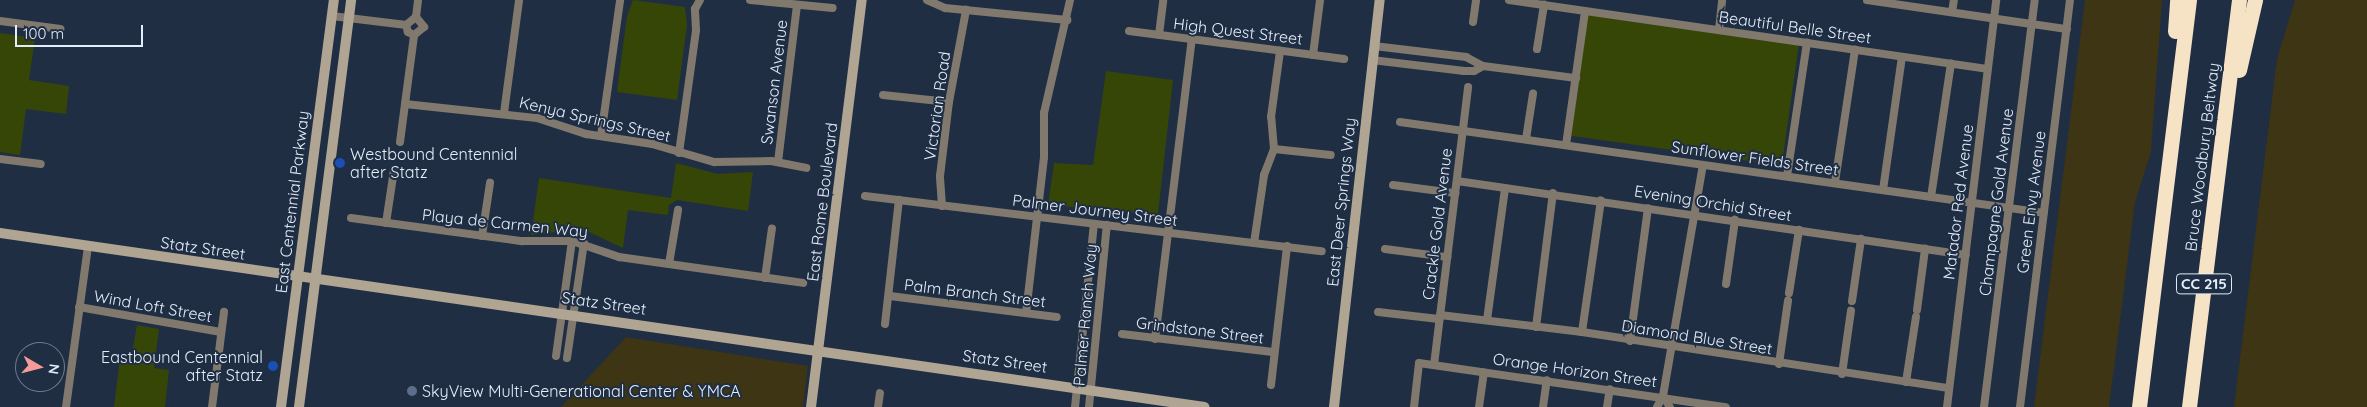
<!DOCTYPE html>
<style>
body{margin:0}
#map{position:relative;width:2367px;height:407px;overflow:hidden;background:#1f2e43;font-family:Quicksand,sans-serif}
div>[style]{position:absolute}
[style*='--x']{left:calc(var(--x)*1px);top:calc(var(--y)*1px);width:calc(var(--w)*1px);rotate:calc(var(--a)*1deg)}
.green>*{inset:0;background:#364606;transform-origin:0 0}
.sand>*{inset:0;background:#3d3514}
.street>*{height:8px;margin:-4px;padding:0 4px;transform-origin:4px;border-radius:4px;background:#81796e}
.secondary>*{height:10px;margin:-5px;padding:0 5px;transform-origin:5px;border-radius:5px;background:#b0a492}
.highway>*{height:15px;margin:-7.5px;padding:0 7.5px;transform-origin:7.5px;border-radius:7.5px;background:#f6e3c6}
.dots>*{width:14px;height:14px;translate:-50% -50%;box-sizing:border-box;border:2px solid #1f2e43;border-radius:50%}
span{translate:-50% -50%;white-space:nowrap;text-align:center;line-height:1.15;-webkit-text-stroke:4px #1f2e43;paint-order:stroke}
.shield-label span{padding:1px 4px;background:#1f2e43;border:1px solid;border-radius:4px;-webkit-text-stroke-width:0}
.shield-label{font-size:15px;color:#e3edfb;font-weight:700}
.street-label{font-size:16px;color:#e3edfb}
.poi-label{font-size:16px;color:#e3edfb}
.left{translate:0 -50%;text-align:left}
.right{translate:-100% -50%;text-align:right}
.north{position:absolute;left:15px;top:342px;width:50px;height:50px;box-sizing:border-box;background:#1f2e43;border:1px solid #6d7a8d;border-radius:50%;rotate:98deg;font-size:14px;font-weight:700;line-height:20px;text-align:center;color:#e3edfb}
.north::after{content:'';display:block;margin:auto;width:18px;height:22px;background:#f59b97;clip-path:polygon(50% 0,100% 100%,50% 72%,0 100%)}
.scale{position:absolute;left:15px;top:25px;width:128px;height:22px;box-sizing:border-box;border:2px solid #e3edfb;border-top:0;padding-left:6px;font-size:15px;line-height:18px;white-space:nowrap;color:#e3edfb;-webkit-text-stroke:4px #1f2e43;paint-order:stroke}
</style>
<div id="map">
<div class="green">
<i style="clip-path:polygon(633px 0,685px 7px,687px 25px,677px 100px,617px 92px,627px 16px)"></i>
<i style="left:1588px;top:14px;width:213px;height:123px;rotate:8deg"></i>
<i style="clip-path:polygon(0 33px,35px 38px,29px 80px,69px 86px,66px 114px,26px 109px,20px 155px,0 152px)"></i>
<i style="clip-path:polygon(1106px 71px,1173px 80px,1158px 214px,1048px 205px,1054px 163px,1093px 165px)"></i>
<i style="clip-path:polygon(676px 163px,718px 174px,753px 172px,748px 211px,677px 200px,669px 205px,668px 215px,628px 210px,623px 248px,589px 232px,574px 230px,531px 235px,539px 178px,671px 198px)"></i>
<i style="clip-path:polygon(137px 325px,159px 329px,154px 368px,169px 370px,165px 407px,114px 407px,120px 358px,131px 359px)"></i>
</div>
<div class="sand">
<i style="clip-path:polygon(2085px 0,2162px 0,2151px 152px,2135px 202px,2109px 407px,2034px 407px)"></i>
<i style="clip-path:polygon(2295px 0,2367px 0,2367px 407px,2234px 407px,2277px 59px)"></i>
<i style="clip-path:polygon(626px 337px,808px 366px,803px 407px,561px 407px)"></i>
</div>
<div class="street">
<i style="--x:750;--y:0;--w:83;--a:5.5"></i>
<i style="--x:927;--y:0;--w:20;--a:24"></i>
<i style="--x:945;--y:8;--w:123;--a:5.6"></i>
<i style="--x:1509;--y:0;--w:483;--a:8.2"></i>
<i style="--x:1867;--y:0;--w:202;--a:8.3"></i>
<i style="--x:1952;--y:12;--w:12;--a:-81"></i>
<i style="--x:332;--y:16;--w:75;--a:6.9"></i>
<i style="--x:416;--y:17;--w:13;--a:51"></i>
<i style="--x:424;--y:27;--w:13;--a:141"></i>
<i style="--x:414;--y:35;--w:7;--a:-153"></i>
<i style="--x:408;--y:32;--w:7;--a:-106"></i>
<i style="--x:406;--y:25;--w:13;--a:-39"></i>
<i style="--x:416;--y:17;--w:17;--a:-83"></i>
<i style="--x:0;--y:21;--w:61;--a:7.6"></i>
<i style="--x:1473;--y:22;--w:22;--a:-82"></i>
<i style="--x:1719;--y:30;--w:30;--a:-84"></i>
<i style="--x:1129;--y:31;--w:217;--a:7.4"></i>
<i style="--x:1159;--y:35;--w:35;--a:-83"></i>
<i style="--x:1374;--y:46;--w:93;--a:6.8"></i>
<i style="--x:1466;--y:57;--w:19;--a:28"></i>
<i style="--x:1483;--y:66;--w:94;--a:7.4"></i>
<i style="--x:1537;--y:49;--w:45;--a:-81"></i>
<i style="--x:1313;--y:55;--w:55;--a:-82.7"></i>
<i style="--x:1372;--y:60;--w:93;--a:6.8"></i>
<i style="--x:1464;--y:71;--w:10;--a:0"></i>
<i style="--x:1474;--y:71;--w:10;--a:-29"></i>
<i style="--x:883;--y:95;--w:66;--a:6.1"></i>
<i style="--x:405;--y:104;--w:133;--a:6.1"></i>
<i style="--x:537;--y:118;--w:52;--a:18.1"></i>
<i style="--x:586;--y:134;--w:67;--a:8.6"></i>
<i style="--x:652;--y:144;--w:65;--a:16.2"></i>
<i style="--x:714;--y:162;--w:57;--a:-1"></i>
<i style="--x:771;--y:161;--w:36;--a:11"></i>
<i style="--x:504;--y:113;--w:114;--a:-82.4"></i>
<i style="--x:1400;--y:122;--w:650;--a:8.04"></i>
<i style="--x:601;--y:136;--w:137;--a:-82"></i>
<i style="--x:1526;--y:139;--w:46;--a:-81.2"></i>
<i style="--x:400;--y:142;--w:108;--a:-82.5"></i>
<i style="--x:1566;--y:145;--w:135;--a:-81.9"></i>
<i style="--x:1274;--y:149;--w:57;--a:6"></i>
<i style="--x:679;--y:153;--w:124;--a:-82.1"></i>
<i style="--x:696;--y:30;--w:21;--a:-93"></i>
<i style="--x:695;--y:9;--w:10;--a:-61"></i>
<i style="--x:0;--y:159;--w:41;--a:7"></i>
<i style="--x:778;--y:162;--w:157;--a:-83.1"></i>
<i style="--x:1787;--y:176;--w:135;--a:-81.5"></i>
<i style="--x:1457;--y:181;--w:514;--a:8.27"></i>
<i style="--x:1835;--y:182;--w:134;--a:-81.4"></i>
<i style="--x:1393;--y:185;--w:63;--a:7.4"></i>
<i style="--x:1883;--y:190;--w:134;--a:-81.9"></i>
<i style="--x:865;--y:196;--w:460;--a:6.9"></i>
<i style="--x:1931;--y:197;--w:135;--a:-81.5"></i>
<i style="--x:942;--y:206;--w:30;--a:-94"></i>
<i style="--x:940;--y:176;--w:75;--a:-83.1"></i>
<i style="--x:949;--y:102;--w:94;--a:-79.5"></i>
<i style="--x:351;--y:218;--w:173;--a:7.7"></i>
<i style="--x:522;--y:241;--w:50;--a:0"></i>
<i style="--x:572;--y:241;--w:50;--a:18.8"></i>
<i style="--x:619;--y:257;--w:186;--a:8"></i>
<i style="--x:386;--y:223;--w:54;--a:-81.4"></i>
<i style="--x:482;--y:236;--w:54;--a:-81.4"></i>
<i style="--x:1254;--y:243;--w:69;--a:-81.6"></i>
<i style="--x:1264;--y:175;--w:28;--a:-69"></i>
<i style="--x:1274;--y:149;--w:32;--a:-95"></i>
<i style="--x:1271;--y:117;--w:67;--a:-82.2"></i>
<i style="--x:1385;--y:249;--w:63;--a:7.4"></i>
<i style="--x:669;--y:264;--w:55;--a:-80.5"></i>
<i style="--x:765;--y:278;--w:50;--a:-82"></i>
<i style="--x:1726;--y:284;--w:65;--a:-82"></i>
<i style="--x:1789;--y:293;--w:64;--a:-81"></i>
<i style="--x:890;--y:296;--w:168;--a:7.2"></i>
<i style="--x:1852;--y:301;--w:63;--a:-81.7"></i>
<i style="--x:79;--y:307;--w:144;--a:10"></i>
<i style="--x:1917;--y:310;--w:62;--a:-82.5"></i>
<i style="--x:1378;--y:312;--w:61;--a:6.5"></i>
<i style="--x:1026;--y:313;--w:157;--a:-83.4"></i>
<i style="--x:1044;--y:157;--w:44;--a:-90"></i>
<i style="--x:1044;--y:113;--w:116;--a:-77"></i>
<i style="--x:1440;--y:315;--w:143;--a:6.8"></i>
<i style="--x:1582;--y:332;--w:371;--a:8.7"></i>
<i style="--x:1487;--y:320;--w:133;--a:-82.2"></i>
<i style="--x:885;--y:324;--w:125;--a:-83.6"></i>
<i style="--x:1536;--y:327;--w:135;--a:-82.8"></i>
<i style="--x:1582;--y:332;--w:133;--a:-81.8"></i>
<i style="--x:1122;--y:334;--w:153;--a:6.8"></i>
<i style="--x:1155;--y:339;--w:302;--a:-83"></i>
<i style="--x:1630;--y:341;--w:134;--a:-82.3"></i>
<i style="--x:556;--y:356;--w:116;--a:-82.1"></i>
<i style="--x:567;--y:358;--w:116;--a:-81.6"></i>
<i style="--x:1779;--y:364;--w:64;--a:-81.9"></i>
<i style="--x:1434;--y:365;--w:280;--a:-83"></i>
<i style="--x:1842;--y:374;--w:64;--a:-81.9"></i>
<i style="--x:1906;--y:382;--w:66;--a:-81.3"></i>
<i style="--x:1271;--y:385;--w:140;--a:-83.4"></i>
<i style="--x:1663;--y:396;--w:13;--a:58"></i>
<i style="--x:66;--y:407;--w:162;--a:-82.2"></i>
<i style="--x:212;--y:407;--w:96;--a:-82.8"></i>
<i style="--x:878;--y:407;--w:14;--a:-82"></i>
<i style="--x:1075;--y:407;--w:184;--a:-84.1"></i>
<i style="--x:1089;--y:407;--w:183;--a:-84.4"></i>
<i style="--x:1414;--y:407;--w:44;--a:-83.5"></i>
<i style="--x:1419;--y:363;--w:310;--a:8.2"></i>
<i style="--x:1479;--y:407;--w:35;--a:-82"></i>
<i style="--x:1543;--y:407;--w:27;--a:-82"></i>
<i style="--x:1607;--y:407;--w:18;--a:-81"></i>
<i style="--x:1657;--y:407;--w:13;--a:-61"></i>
<i style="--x:1663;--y:396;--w:234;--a:-80.2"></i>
<i style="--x:1947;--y:407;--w:410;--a:-83.1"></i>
<i style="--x:1984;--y:407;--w:410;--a:-82.9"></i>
<i style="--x:2020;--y:407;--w:410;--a:-83"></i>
</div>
<div class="secondary">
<i style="--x:0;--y:233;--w:1217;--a:8.22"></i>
<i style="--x:281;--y:407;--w:410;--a:-82.6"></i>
<i style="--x:299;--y:407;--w:410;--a:-82.7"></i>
<i style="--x:811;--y:407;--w:410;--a:-82.9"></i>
<i style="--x:1334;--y:407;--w:410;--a:-83.6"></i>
</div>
<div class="highway">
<i style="--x:2175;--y:31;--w:31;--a:-86"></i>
<i style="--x:2239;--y:70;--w:72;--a:-77.1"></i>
<i style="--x:2139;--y:407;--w:410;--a:-83"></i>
<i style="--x:2189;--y:407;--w:410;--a:-83"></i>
</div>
<div class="dots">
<i style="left:340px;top:163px;background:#1a4fb4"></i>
<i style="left:273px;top:366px;background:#1a4fb4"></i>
<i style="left:412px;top:391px;background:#5c6f8a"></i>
</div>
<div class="shield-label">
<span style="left:2204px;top:284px">CC 215</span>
</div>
<div class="street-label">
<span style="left:1795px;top:27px;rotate:8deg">Beautiful Belle Street</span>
<span style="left:1238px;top:31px;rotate:7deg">High Quest Street</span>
<span style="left:774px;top:82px;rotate:-83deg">Swanson Avenue</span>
<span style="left:937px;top:106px;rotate:-82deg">Victorian Road</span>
<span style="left:595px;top:119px;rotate:13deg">Kenya Springs Street</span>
<span style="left:2202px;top:157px;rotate:-83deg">Bruce Woodbury Beltway</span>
<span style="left:1755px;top:158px;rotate:8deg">Sunflower Fields Street</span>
<span style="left:292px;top:202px;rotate:-83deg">East Centennial Parkway</span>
<span style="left:822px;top:202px;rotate:-83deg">East Rome Boulevard</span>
<span style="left:1341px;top:202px;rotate:-84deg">East Deer Springs Way</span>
<span style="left:1958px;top:202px;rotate:-83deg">Matador Red Avenue</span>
<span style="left:1996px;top:202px;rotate:-83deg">Champagne Gold Avenue</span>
<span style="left:2031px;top:202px;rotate:-83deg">Green Envy Avenue</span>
<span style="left:1713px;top:203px;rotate:9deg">Evening Orchid Street</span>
<span style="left:1095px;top:210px;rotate:7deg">Palmer Journey Street</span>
<span style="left:505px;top:223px;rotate:6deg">Playa de Carmen Way</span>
<span style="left:1437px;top:224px;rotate:-83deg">Crackle Gold Avenue</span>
<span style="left:203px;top:248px;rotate:8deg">Statz Street</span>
<span style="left:975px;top:293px;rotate:7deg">Palm Branch Street</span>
<span style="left:604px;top:303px;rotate:8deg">Statz Street</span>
<span style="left:153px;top:306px;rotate:10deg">Wind Loft Street</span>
<span style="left:1085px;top:315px;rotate:-85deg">Palmer Ranch Way</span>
<span style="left:1200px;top:330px;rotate:7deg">Grindstone Street</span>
<span style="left:1697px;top:337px;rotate:9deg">Diamond Blue Street</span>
<span style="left:1005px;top:361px;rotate:8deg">Statz Street</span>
<span style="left:1575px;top:370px;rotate:8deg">Orange Horizon Street</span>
</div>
<div class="poi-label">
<span class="left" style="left:350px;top:163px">Westbound Centennial<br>after Statz</span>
<span class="right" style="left:263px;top:366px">Eastbound Centennial<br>after Statz</span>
<span class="left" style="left:422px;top:391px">SkyView Multi-Generational Center &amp; YMCA</span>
</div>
<div class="north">N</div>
<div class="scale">100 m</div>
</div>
